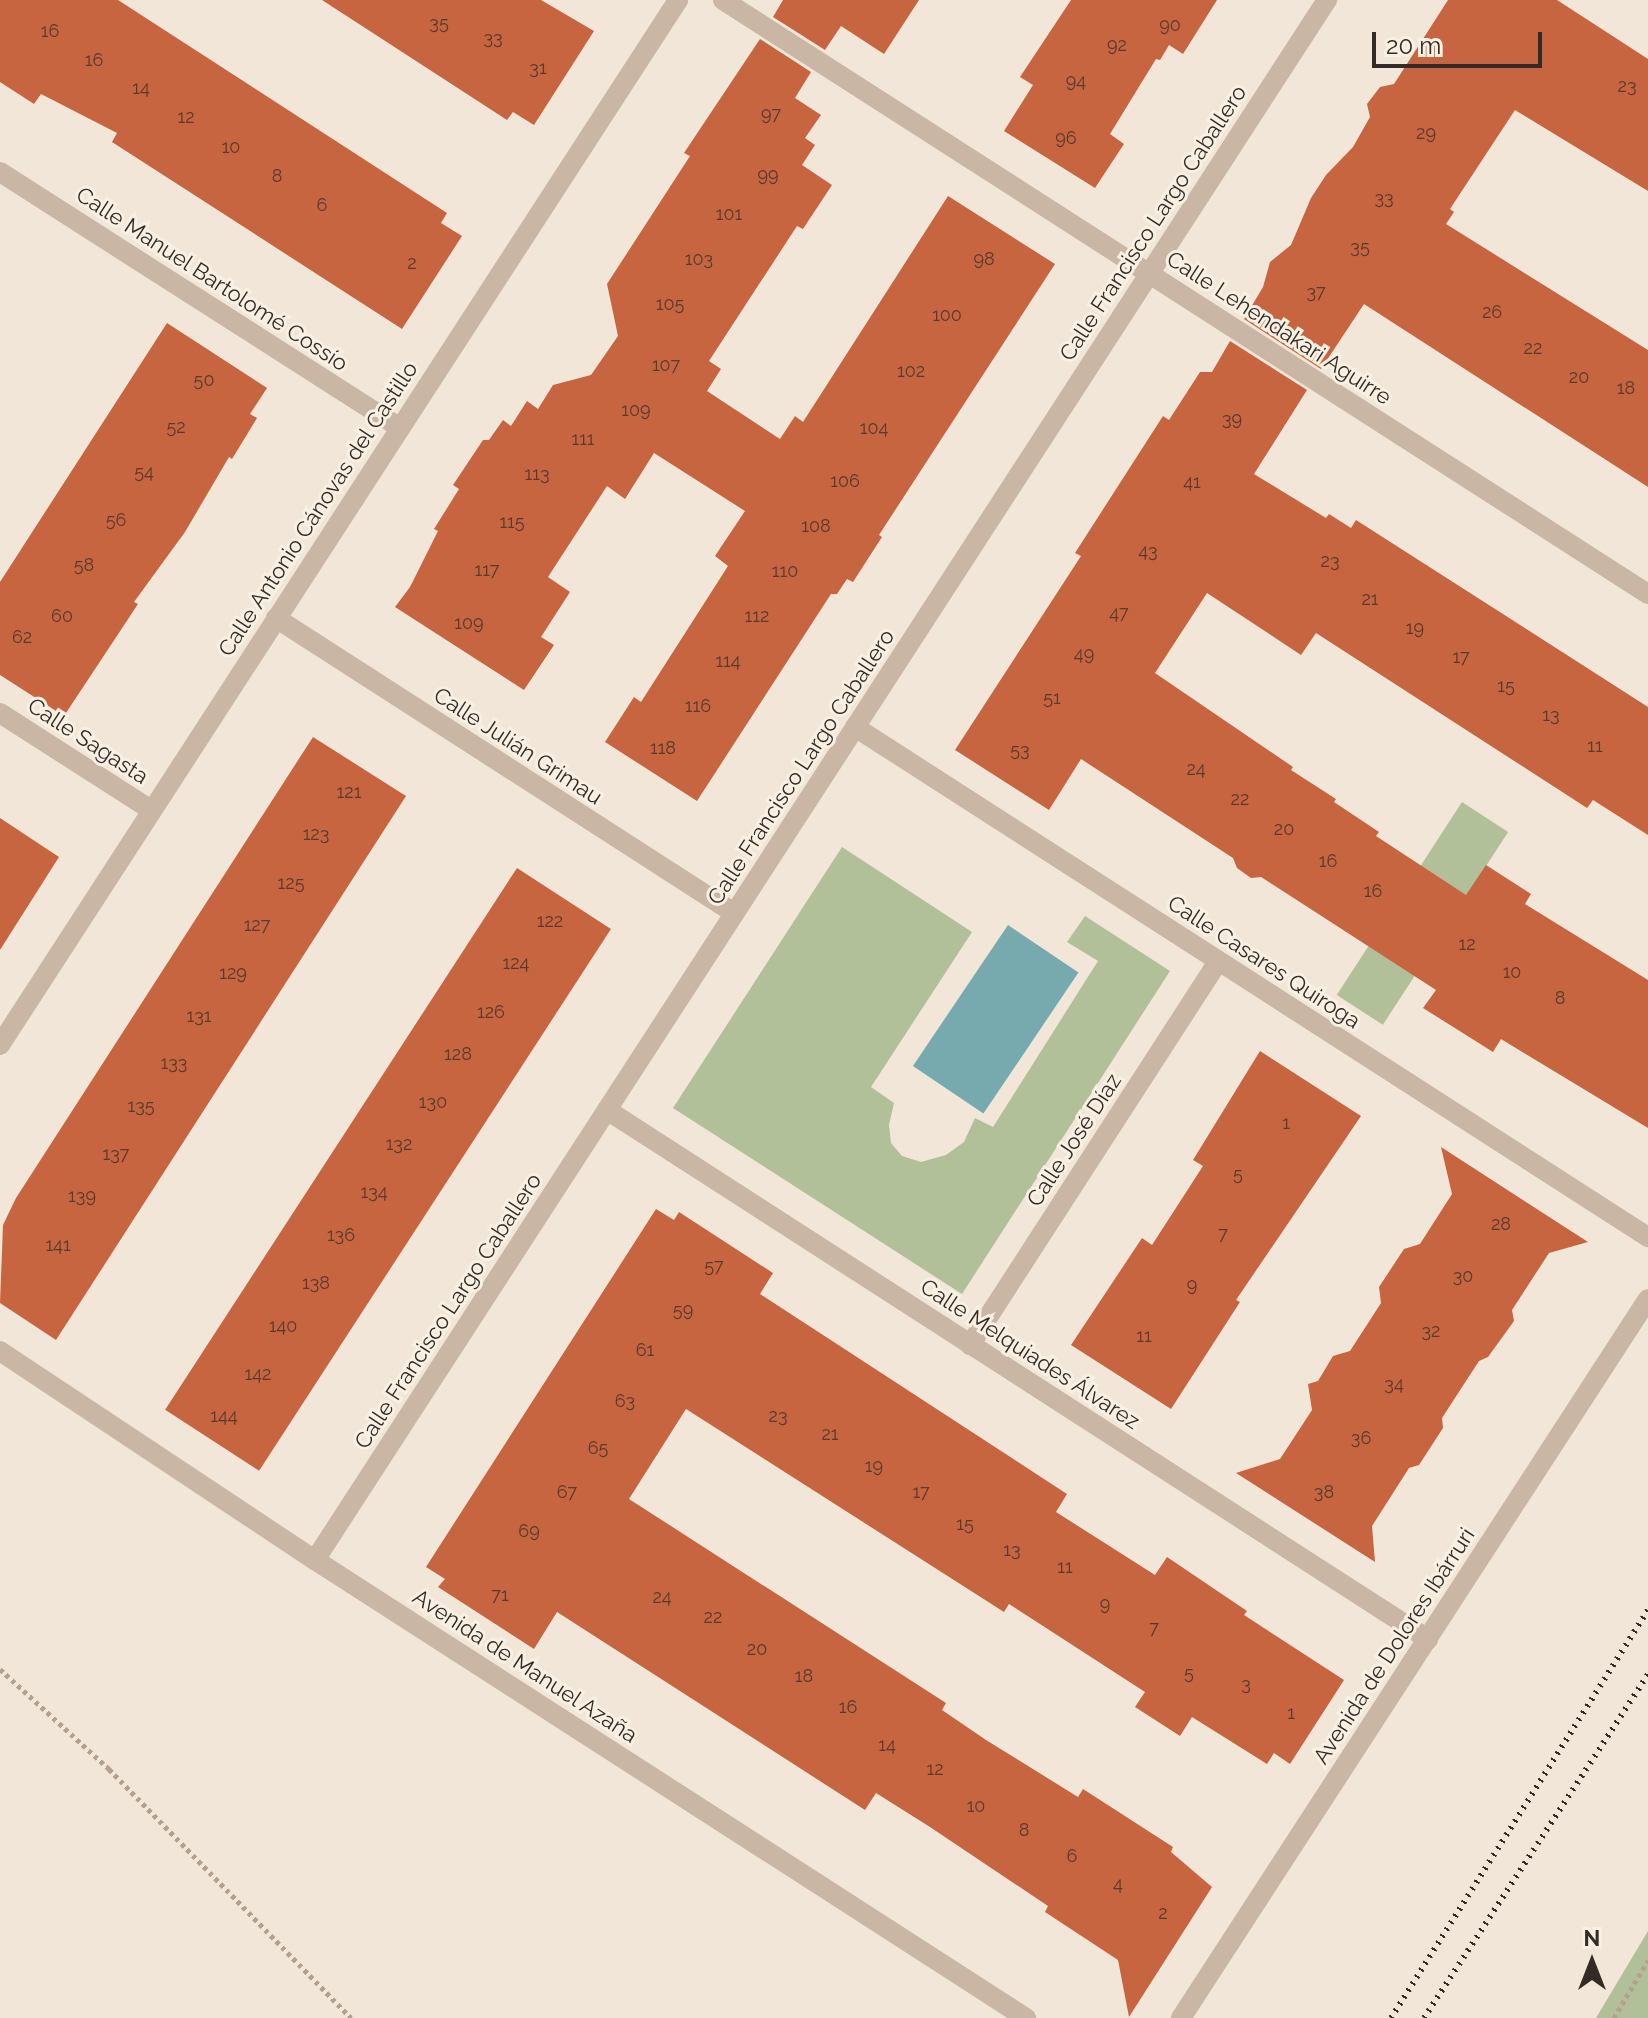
<!DOCTYPE html>
<meta charset="utf-8">
<style>
body{margin:0}
#map{position:relative;width:1648px;height:2018px;overflow:hidden;background:#f1e6d8;font-family:Raleway,sans-serif}
div>[style]{position:absolute}
[style*='--x']{left:calc(var(--x)*1px);top:calc(var(--y)*1px);width:calc(var(--w)*1px);rotate:calc(var(--a)*1deg)}
.green>*{inset:0;background:#b1c098;transform-origin:0 0}
.water>*{inset:0;background:#77aaae;transform-origin:0 0}
.building>*{inset:0;background:#c76540;transform-origin:0 0}
.path>*{height:5px;margin-top:-2.5px;transform-origin:0;background:repeating-linear-gradient(90deg,#b5a08e 0 4px,transparent 0 8px)}
.street>*{height:20px;margin:-10px;padding:0 10px;transform-origin:10px;border-radius:10px;background:#c9b6a4}
.rail>*{height:6px;margin-top:-3px;transform-origin:0;background:repeating-linear-gradient(90deg,#342b26 0 2px,transparent 0 8px)}
span{translate:-50% -50%;white-space:nowrap;text-align:center;line-height:1.15;-webkit-text-stroke:6px #f9f0e4;paint-order:stroke}
.number-label{font-size:18px;color:#593a2c}
.number-label span{-webkit-text-stroke-width:0}
.street-label{font-size:22px;color:#342b26}
.north{position:absolute;left:1552px;top:1922px;width:80px;height:80px;-webkit-text-stroke:6px #f9f0e4;paint-order:stroke;rotate:0deg;font-size:22px;font-weight:700;line-height:32px;text-align:center;color:#342b26}
.north::after{content:'';display:block;margin:auto;width:28px;height:36px;background:#342b26;clip-path:polygon(50% 0,100% 100%,50% 72%,0 100%)}
.scale{position:absolute;left:1372px;top:32px;width:170px;height:36px;box-sizing:border-box;border:4px solid #342b26;border-top:0;padding-left:10px;font-size:24px;line-height:28px;white-space:nowrap;color:#342b26;-webkit-text-stroke:6px #f9f0e4;paint-order:stroke}
</style>
<div id="map">
<div class="green">
<i style="left:1462px;top:802px;width:55px;height:230px;rotate:33deg"></i>
<i style="clip-path:polygon(842px 847px,972px 932px,871px 1087px,894px 1103px,889px 1125px,891px 1143px,902px 1156px,921px 1162px,946px 1155px,964px 1142px,975px 1118px,993px 1127px,1098px 961px,1067px 942px,1085px 916px,1170px 971px,962px 1294px,673px 1108px)"></i>
<i style="clip-path:polygon(1648px 1931px,1648px 2018px,1596px 2018px)"></i>
</div>
<div class="water">
<i style="left:1008px;top:925px;width:85px;height:170px;rotate:34deg"></i>
</div>
<div class="building">
<i style="clip-path:polygon(0 0,118px 0,447px 213px,441px 223px,462px 236px,402px 329px,112px 142px,117px 133px,41px 94px,34px 104px,0 82px)"></i>
<i style="clip-path:polygon(322px 0,541px 0,594px 31px,534px 125px,513px 112px,507px 120px)"></i>
<i style="clip-path:polygon(783px 0,919px 0,884px 54px,841px 26px,825px 50px,773px 17px)"></i>
<i style="clip-path:polygon(1071px 0,1217px 0,1183px 54px,1169px 45px,1160px 60px,1156px 59px,1110px 134px,1124px 144px,1095px 188px,1004px 131px,1033px 85px,1020px 77px)"></i>
<i style="clip-path:polygon(1448px 0,1557px 0,1648px 59px,1648px 191px,1515px 110px,1450px 209px,1454px 212px,1446px 224px,1648px 350px,1648px 487px,1364px 304px,1321px 369px,1244px 319px,1263px 287px,1270px 262px,1291px 245px,1311px 198px,1326px 175px,1353px 147px,1370px 117px,1367px 104px,1380px 87px,1394px 84px)"></i>
<i style="clip-path:polygon(760px 39px,811px 72px,795px 98px,821px 115px,805px 138px,815px 145px,802px 165px,832px 185px,803px 229px,797px 226px,709px 361px,721px 369px,707px 391px,780px 439px,795px 416px,803px 422px,948px 196px,1055px 264px,879px 535px,882px 537px,853px 582px,847px 579px,837px 594px,831px 594px,697px 801px,605px 742px,634px 697px,641px 702px,728px 566px,715px 556px,745px 511px,654px 453px,625px 499px,607px 486px,548px 577px,570px 592px,541px 637px,554px 645px,524px 690px,395px 607px,410px 587px,438px 531px,434px 529px,459px 489px,453px 485px,483px 440px,489px 440px,503px 420px,511px 426px,527px 401px,538px 409px,553px 385px,591px 375px,618px 336px,607px 284px,690px 156px,684px 153px)"></i>
<i style="clip-path:polygon(167px 323px,267px 388px,250px 414px,257px 418px,232px 459px,229px 457px,185px 532px,134px 602px,138px 604px,64px 716px,0 675px,0 582px)"></i>
<i style="clip-path:polygon(1230px 341px,1307px 390px,1254px 474px,1326px 518px,1329px 514px,1351px 528px,1356px 520px,1648px 707px,1648px 835px,1593px 800px,1587px 808px,1316px 633px,1301px 655px,1207px 593px,1155px 673px,1293px 767px,1291px 770px,1336px 799px,1334px 802px,1379px 832px,1376px 836px,1466px 895px,1486px 865px,1531px 894px,1525px 904px,1648px 980px,1648px 1128px,1501px 1039px,1493px 1052px,1423px 1008px,1436px 990px,1261px 877px,1251px 878px,1237px 868px,1233px 858px,1081px 759px,1049px 810px,955px 750px,1081px 556px,1075px 553px,1163px 416px,1169px 420px,1200px 372px,1212px 372px)"></i>
<i style="clip-path:polygon(313px 737px,406px 796px,56px 1340px,0 1303px,3px 1225px,16px 1198px)"></i>
<i style="clip-path:polygon(0 818px,59px 857px,0 950px)"></i>
<i style="left:517px;top:868px;width:112px;height:646px;rotate:33deg"></i>
<i style="clip-path:polygon(1260px 1051px,1361px 1116px,1236px 1300px,1240px 1302px,1171px 1409px,1071px 1345px,1142px 1238px,1152px 1245px,1203px 1166px,1193px 1160px)"></i>
<i style="clip-path:polygon(1441px 1147px,1588px 1242px,1549px 1253px,1512px 1310px,1514px 1321px,1488px 1357px,1479px 1361px,1442px 1418px,1443px 1428px,1419px 1465px,1409px 1468px,1372px 1526px,1375px 1562px,1236px 1473px,1280px 1459px,1312px 1410px,1308px 1384px,1318px 1381px,1333px 1356px,1350px 1351px,1381px 1303px,1379px 1287px,1404px 1249px,1420px 1244px,1452px 1194px)"></i>
<i style="clip-path:polygon(656px 1209px,674px 1220px,679px 1212px,773px 1273px,760px 1294px,1067px 1494px,1056px 1512px,1155px 1575px,1167px 1557px,1247px 1611px,1244px 1615px,1344px 1680px,1290px 1764px,1274px 1753px,1267px 1764px,1192px 1717px,1180px 1736px,1135px 1707px,1145px 1692px,1009px 1604px,1004px 1612px,686px 1409px,629px 1499px,946px 1703px,942px 1710px,986px 1740px,1078px 1797px,1083px 1789px,1173px 1847px,1171px 1852px,1212px 1887px,1129px 2017px,1118px 1960px,1045px 1912px,1048px 1906px,930px 1827px,876px 1793px,865px 1810px,557px 1612px,534px 1649px,438px 1587px,445px 1579px,426px 1567px)"></i>
</div>
<div class="path">
<i style="--x:0;--y:1669;--w:148;--a:42.5"></i>
<i style="--x:109;--y:1769;--w:347;--a:45.8"></i>
<i style="--x:1614;--y:2018;--w:67;--a:-59.6"></i>
</div>
<div class="street">
<i style="--x:723;--y:0;--w:1099;--a:32.71"></i>
<i style="--x:0;--y:172;--w:474;--a:32.6"></i>
<i style="--x:276;--y:618;--w:545;--a:32.79"></i>
<i style="--x:0;--y:713;--w:179;--a:32.7"></i>
<i style="--x:855;--y:727;--w:943;--a:32.75"></i>
<i style="--x:0;--y:1045;--w:1246;--a:-57.02"></i>
<i style="--x:607;--y:1110;--w:977;--a:32.8"></i>
<i style="--x:970;--y:1345;--w:457;--a:-57.1"></i>
<i style="--x:0;--y:1351;--w:378;--a:33.6"></i>
<i style="--x:315;--y:1560;--w:846;--a:32.79"></i>
<i style="--x:315;--y:1560;--w:1860;--a:-57.03"></i>
<i style="--x:1181;--y:2018;--w:857;--a:-57"></i>
</div>
<div class="rail">
<i style="--x:1391;--y:2018;--w:482;--a:-57.8"></i>
<i style="--x:1424;--y:2018;--w:411;--a:-56.9"></i>
</div>
<div class="number-label">
<span style="left:439px;top:23px">35</span>
<span style="left:1170px;top:25px">90</span>
<span style="left:50px;top:31px">16</span>
<span style="left:493px;top:38px">33</span>
<span style="left:1117px;top:45px">92</span>
<span style="left:94px;top:60px">16</span>
<span style="left:538px;top:68px">31</span>
<span style="left:1076px;top:81px">94</span>
<span style="left:1627px;top:86px">23</span>
<span style="left:141px;top:88px">14</span>
<span style="left:771px;top:114px">97</span>
<span style="left:186px;top:117px">12</span>
<span style="left:1426px;top:133px">29</span>
<span style="left:1066px;top:138px">96</span>
<span style="left:231px;top:147px">10</span>
<span style="left:768px;top:175px">99</span>
<span style="left:277px;top:176px">8</span>
<span style="left:1384px;top:198px">33</span>
<span style="left:322px;top:205px">6</span>
<span style="left:729px;top:214px">101</span>
<span style="left:1360px;top:247px">35</span>
<span style="left:699px;top:259px">103</span>
<span style="left:984px;top:259px">98</span>
<span style="left:412px;top:263px">2</span>
<span style="left:1316px;top:292px">37</span>
<span style="left:670px;top:304px">105</span>
<span style="left:1492px;top:312px">26</span>
<span style="left:947px;top:315px">100</span>
<span style="left:1533px;top:348px">22</span>
<span style="left:666px;top:365px">107</span>
<span style="left:911px;top:371px">102</span>
<span style="left:1579px;top:377px">20</span>
<span style="left:204px;top:380px">50</span>
<span style="left:1626px;top:388px">18</span>
<span style="left:636px;top:410px">109</span>
<span style="left:1232px;top:419px">39</span>
<span style="left:176px;top:427px">52</span>
<span style="left:874px;top:428px">104</span>
<span style="left:583px;top:439px">111</span>
<span style="left:144px;top:472px">54</span>
<span style="left:537px;top:474px">113</span>
<span style="left:845px;top:481px">106</span>
<span style="left:1192px;top:482px">41</span>
<span style="left:116px;top:520px">56</span>
<span style="left:512px;top:522px">115</span>
<span style="left:816px;top:526px">108</span>
<span style="left:1148px;top:551px">43</span>
<span style="left:1330px;top:561px">23</span>
<span style="left:84px;top:565px">58</span>
<span style="left:487px;top:570px">117</span>
<span style="left:785px;top:571px">110</span>
<span style="left:1370px;top:599px">21</span>
<span style="left:1119px;top:613px">47</span>
<span style="left:62px;top:616px">60</span>
<span style="left:757px;top:616px">112</span>
<span style="left:469px;top:623px">109</span>
<span style="left:1415px;top:628px">19</span>
<span style="left:22px;top:637px">62</span>
<span style="left:1084px;top:654px">49</span>
<span style="left:1461px;top:657px">17</span>
<span style="left:728px;top:661px">114</span>
<span style="left:1506px;top:686px">15</span>
<span style="left:1052px;top:698px">51</span>
<span style="left:698px;top:706px">116</span>
<span style="left:1551px;top:715px">13</span>
<span style="left:1595px;top:746px">11</span>
<span style="left:663px;top:748px">118</span>
<span style="left:1020px;top:750px">53</span>
<span style="left:1196px;top:769px">24</span>
<span style="left:349px;top:792px">121</span>
<span style="left:1240px;top:799px">22</span>
<span style="left:1284px;top:829px">20</span>
<span style="left:316px;top:834px">123</span>
<span style="left:1328px;top:861px">16</span>
<span style="left:291px;top:883px">125</span>
<span style="left:1373px;top:891px">16</span>
<span style="left:550px;top:921px">122</span>
<span style="left:257px;top:925px">127</span>
<span style="left:1467px;top:944px">12</span>
<span style="left:516px;top:963px">124</span>
<span style="left:1512px;top:972px">10</span>
<span style="left:233px;top:973px">129</span>
<span style="left:1560px;top:998px">8</span>
<span style="left:491px;top:1012px">126</span>
<span style="left:199px;top:1016px">131</span>
<span style="left:458px;top:1054px">128</span>
<span style="left:174px;top:1063px">133</span>
<span style="left:433px;top:1102px">130</span>
<span style="left:141px;top:1106px">135</span>
<span style="left:1286px;top:1123px">1</span>
<span style="left:399px;top:1144px">132</span>
<span style="left:116px;top:1154px">137</span>
<span style="left:1238px;top:1174px">5</span>
<span style="left:374px;top:1192px">134</span>
<span style="left:82px;top:1196px">139</span>
<span style="left:1501px;top:1224px">28</span>
<span style="left:1223px;top:1234px">7</span>
<span style="left:341px;top:1235px">136</span>
<span style="left:58px;top:1245px">141</span>
<span style="left:714px;top:1266px">57</span>
<span style="left:1463px;top:1276px">30</span>
<span style="left:316px;top:1283px">138</span>
<span style="left:1192px;top:1285px">9</span>
<span style="left:683px;top:1310px">59</span>
<span style="left:283px;top:1326px">140</span>
<span style="left:1431px;top:1331px">32</span>
<span style="left:1144px;top:1336px">11</span>
<span style="left:645px;top:1350px">61</span>
<span style="left:258px;top:1374px">142</span>
<span style="left:1394px;top:1384px">34</span>
<span style="left:625px;top:1401px">63</span>
<span style="left:224px;top:1416px">144</span>
<span style="left:778px;top:1416px">23</span>
<span style="left:830px;top:1434px">21</span>
<span style="left:1361px;top:1438px">36</span>
<span style="left:598px;top:1448px">65</span>
<span style="left:874px;top:1466px">19</span>
<span style="left:567px;top:1492px">67</span>
<span style="left:921px;top:1492px">17</span>
<span style="left:1324px;top:1492px">38</span>
<span style="left:965px;top:1524px">15</span>
<span style="left:529px;top:1531px">69</span>
<span style="left:1012px;top:1550px">13</span>
<span style="left:1065px;top:1567px">11</span>
<span style="left:500px;top:1595px">71</span>
<span style="left:662px;top:1597px">24</span>
<span style="left:1105px;top:1604px">9</span>
<span style="left:713px;top:1617px">22</span>
<span style="left:1154px;top:1628px">7</span>
<span style="left:757px;top:1649px">20</span>
<span style="left:1189px;top:1673px">5</span>
<span style="left:804px;top:1676px">18</span>
<span style="left:1246px;top:1684px">3</span>
<span style="left:848px;top:1707px">16</span>
<span style="left:1291px;top:1713px">1</span>
<span style="left:887px;top:1745px">14</span>
<span style="left:935px;top:1769px">12</span>
<span style="left:976px;top:1806px">10</span>
<span style="left:1024px;top:1830px">8</span>
<span style="left:1072px;top:1856px">6</span>
<span style="left:1118px;top:1884px">4</span>
<span style="left:1163px;top:1913px">2</span>
</div>
<div class="street-label">
<span style="left:1153px;top:223px;rotate:-57deg">Calle Francisco Largo Caballero</span>
<span style="left:212px;top:279px;rotate:33deg">Calle Manuel Bartolomé Cossío</span>
<span style="left:1279px;top:328px;rotate:33deg">Calle Lehendakari Aguirre</span>
<span style="left:318px;top:509px;rotate:-57deg">Calle Antonio Cánovas del Castillo</span>
<span style="left:88px;top:741px;rotate:33deg">Calle Sagasta</span>
<span style="left:518px;top:746px;rotate:33deg">Calle Julián Grimau</span>
<span style="left:801px;top:767px;rotate:-57deg">Calle Francisco Largo Caballero</span>
<span style="left:1264px;top:962px;rotate:33deg">Calle Casares Quiroga</span>
<span style="left:1074px;top:1140px;rotate:-57deg">Calle José Díaz</span>
<span style="left:448px;top:1311px;rotate:-57deg">Calle Francisco Largo Caballero</span>
<span style="left:1030px;top:1354px;rotate:33deg">Calle Melquiades Álvarez</span>
<span style="left:1394px;top:1646px;rotate:-57deg">Avenida de Dolores Ibárruri</span>
<span style="left:525px;top:1666px;rotate:33deg">Avenida de Manuel Azaña</span>
</div>
<div class="north">N</div>
<div class="scale">20 m</div>
</div>
